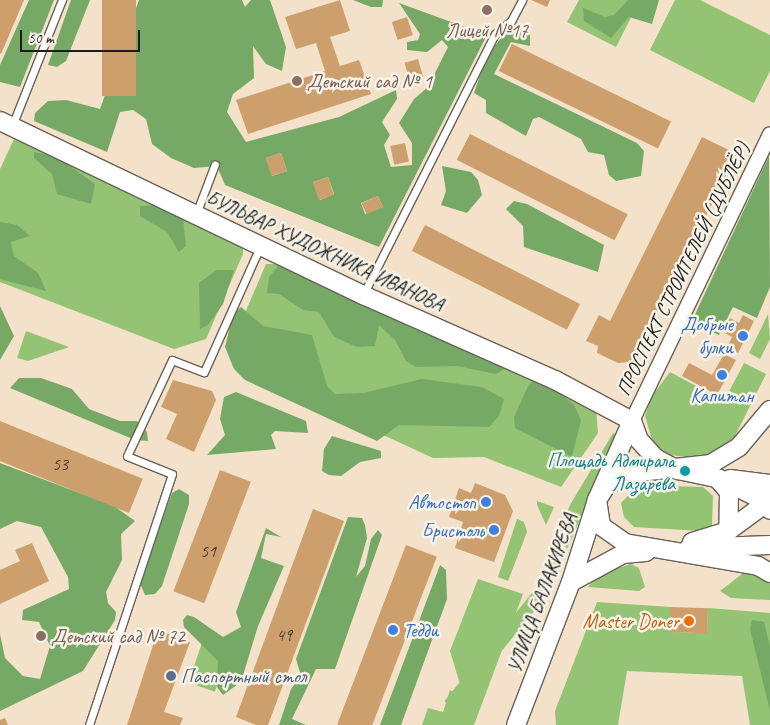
<!DOCTYPE html>
<meta charset="utf-8">
<style>
body{margin:0}
#map{position:relative;width:770px;height:725px;overflow:hidden;background:#f3e2c9;font-family:Caveat,sans-serif}
div>[style]{position:absolute}
[style*='--x']{left:calc(var(--x)*1px);top:calc(var(--y)*1px);width:calc(var(--w)*1px);rotate:calc(var(--a)*1deg)}
.green>*{inset:0;background:#93c373;transform-origin:0 0}
.forest>*{inset:0;background:#76a965}
.building>*{inset:0;background:#cc9f6c;transform-origin:0 0}
.roads{filter:drop-shadow(1px 0 #676159) drop-shadow(-1px 0 #676159) drop-shadow(0 1px #676159) drop-shadow(0 -1px #676159)}
.service>*{height:7px;margin:-3.5px;padding:0 3.5px;transform-origin:3.5px;border-radius:3.5px;background:#fff}
.minor>*{height:14px;margin:-7px;padding:0 7px;transform-origin:7px;border-radius:7px;background:#fff}
.tertiary>*{height:18px;margin:-9px;padding:0 9px;transform-origin:9px;border-radius:9px;background:#fff}
.dots>*{width:14px;height:14px;translate:-50% -50%;box-sizing:border-box;border:2px solid #f7f3e8;border-radius:50%}
span{translate:-50% -50%;white-space:nowrap;text-align:center;line-height:1.15;-webkit-text-stroke:5px #f7f3e8;paint-order:stroke}
.number-label{font-size:18px;color:#483d30}
.number-label span{-webkit-text-stroke-width:0}
.education-label{font-size:20px;color:#785e54}
.left{translate:0 -50%;text-align:left}
.street-label{font-size:20px;color:#1c1c1c}
.shop-label{font-size:20px;color:#366cbe}
.right{translate:-100% -50%;text-align:right}
.culture-label{font-size:20px;color:#0d838f}
.food-label{font-size:20px;color:#c56008}
.service-label{font-size:20px;color:#4e5e75}
.scale{position:absolute;left:20px;top:30px;width:120px;height:22px;box-sizing:border-box;border:2px solid #1c1c1c;border-top:0;padding-left:6px;font-size:15px;line-height:18px;white-space:nowrap;color:#1c1c1c;-webkit-text-stroke:4px #f7f3e8;paint-order:stroke}
</style>
<div id="map">
<div class="green">
<i style="clip-path:polygon(579px 0,636px 0,639px 2px,616px 47px,567px 22px)"></i>
<i style="clip-path:polygon(675px 0,700px 0,770px 35px,770px 71px,754px 103px,650px 50px)"></i>
<i style="clip-path:polygon(15px 137px,243px 245px,243px 254px,206px 339px,174px 349px,0 282px,0 169px)"></i>
<i style="clip-path:polygon(266px 264px,284px 264px,596px 407px,598px 433px,561px 487px,484px 457px,433px 458px,258px 377px,233px 341px)"></i>
<i style="clip-path:polygon(768px 314px,770px 339px,760px 359px,749px 353px)"></i>
<i style="clip-path:polygon(26px 331px,69px 347px,28px 361px,17px 358px)"></i>
<i style="clip-path:polygon(744px 363px,766px 374px,734px 438px,703px 459px,669px 455px,653px 443px,645px 416px,652px 396px,670px 372px,724px 401px)"></i>
<i style="clip-path:polygon(613px 433px,617px 435px,556px 574px,548px 576px,544px 570px,570px 505px)"></i>
<i style="clip-path:polygon(638px 485px,703px 487px,713px 496px,712px 525px,701px 531px,634px 527px,624px 517px,621px 503px)"></i>
<i style="clip-path:polygon(537px 501px,554px 507px,546px 525px,537px 505px)"></i>
<i style="clip-path:polygon(517px 519px,524px 522px,527px 532px,508px 581px,498px 577px)"></i>
<i style="clip-path:polygon(631px 564px,639px 568px,645px 587px,639px 591px,588px 587px,599px 574px)"></i>
<i style="clip-path:polygon(754px 573px,770px 580px,770px 600px,731px 598px,720px 591px,742px 574px)"></i>
<i style="clip-path:polygon(478px 579px,523px 594px,474px 725px,422px 725px,428px 708px,443px 712px,450px 690px,457px 694px,460px 684px,450px 651px)"></i>
<i style="left:540px;top:583px;width:13px;height:152px;rotate:39deg"></i>
<i style="clip-path:polygon(597px 602px,670px 607px,670px 632px,707px 633px,708px 608px,770px 613px,770px 725px,750px 725px,742px 676px,627px 671px,618px 725px,556px 725px,555px 711px)"></i>
<i style="left:203px;top:640px;width:28px;height:45px;rotate:19deg"></i>
</div>
<div class="forest">
<i style="clip-path:polygon(29px 0,54px 0,20px 87px,0 82px,0 65px)"></i>
<i style="clip-path:polygon(71px 0,90px 0,66px 61px,57px 67px,48px 65px)"></i>
<i style="clip-path:polygon(evenodd,139px 0,242px 0,245px 7px,251px 0,270px 0,286px 47px,282px 71px,266px 64px,253px 46px,254px 78px,233px 94px,227px 112px,246px 142px,339px 117px,396px 90px,397px 99px,382px 122px,390px 135px,384px 145px,391px 167px,412px 165px,412px 143px,399px 123px,414px 99px,428px 87px,448px 47px,442px 40px,427px 52px,407px 50px,407px 42px,418px 40px,420px 34px,399px 3px,487px 35px,379px 247px,225px 185px,217px 166px,194px 168px,171px 158px,152px 144px,146px 119px,133px 110px,120px 112px,107px 152px,34px 121px,35px 113px,48px 101px,66px 100px,100px 109px,139px 0,281px 153px,287px 171px,272px 176px,266px 158px,281px 153px,139px 0,328px 177px,334px 194px,320px 200px,313px 182px,328px 177px,139px 0,378px 196px,383px 207px,365px 214px,361px 203px,378px 196px)"></i>
<i style="clip-path:polygon(353px 0,383px 0,382px 7px,371px 7px)"></i>
<i style="clip-path:polygon(628px 0,659px 0,652px 24px,629px 17px,611px 38px,584px 21px,583px 8px,605px 17px,614px 15px)"></i>
<i style="clip-path:polygon(518px 29px,530px 35px,530px 46px,511px 42px,494px 74px,637px 143px,644px 151px,641px 176px,616px 181px,609px 175px,604px 155px,588px 152px,581px 139px,539px 117px,533px 119px,526px 136px,486px 113px,486px 100px,474px 93px,487px 55px,507px 31px)"></i>
<i style="clip-path:polygon(34px 152px,57px 157px,95px 184px,91px 204px,57px 194px,52px 174px,34px 158px)"></i>
<i style="clip-path:polygon(769px 156px,770px 287px,757px 318px,733px 307px,719px 335px,691px 323px)"></i>
<i style="clip-path:polygon(442px 166px,471px 172px,478px 180px,482px 195px,467px 213px,441px 205px,446px 191px)"></i>
<i style="clip-path:polygon(514px 201px,527px 204px,604px 245px,598px 272px,524px 247px,523px 226px,506px 209px)"></i>
<i style="clip-path:polygon(159px 205px,183px 219px,186px 246px,179px 252px,167px 232px,140px 216px,140px 206px)"></i>
<i style="clip-path:polygon(0 222px,17px 225px,30px 236px,11px 242px,14px 256px,38px 273px,46px 291px,0 279px)"></i>
<i style="clip-path:polygon(279px 265px,507px 363px,506px 368px,496px 374px,457px 366px,416px 367px,406px 361px,395px 340px,379px 325px,375px 346px,357px 347px,334px 337px,319px 312px,303px 310px,279px 294px,267px 293px,269px 277px)"></i>
<i style="clip-path:polygon(217px 270px,234px 270px,223px 304px,208px 325px,200px 329px,199px 283px)"></i>
<i style="clip-path:polygon(0 306px,14px 336px,0 360px)"></i>
<i style="clip-path:polygon(241px 307px,263px 326px,312px 335px,327px 386px,335px 394px,363px 393px,422px 379px,482px 387px,504px 399px,499px 416px,489px 427px,399px 425px,377px 441px,245px 380px,234px 369px,225px 347px,233px 314px)"></i>
<i style="clip-path:polygon(19px 378px,41px 378px,72px 389px,89px 409px,120px 421px,137px 421px,147px 432px,148px 441px,135px 440px,10px 388px)"></i>
<i style="clip-path:polygon(535px 381px,551px 386px,574px 405px,581px 420px,572px 457px,515px 428px,514px 417px,529px 384px)"></i>
<i style="clip-path:polygon(236px 392px,306px 421px,308px 433px,275px 431px,271px 435px,276px 449px,207px 455px,225px 435px,220px 419px,224px 397px)"></i>
<i style="clip-path:polygon(332px 436px,381px 451px,381px 458px,360px 462px,341px 476px,329px 475px,322px 471px,324px 449px)"></i>
<i style="clip-path:polygon(0 463px,114px 506px,135px 521px,121px 534px,122px 560px,106px 592px,108px 603px,116px 612px,115px 620px,83px 671px,0 711px,0 634px,5px 658px,23px 676px,40px 679px,50px 646px,39px 622px,22px 620px,23px 610px,69px 589px,68px 577px,41px 527px,17px 521px,0 529px)"></i>
<i style="clip-path:polygon(179px 489px,189px 495px,189px 504px,162px 586px,155px 594px,145px 595px,139px 581px,172px 493px)"></i>
<i style="clip-path:polygon(348px 517px,362px 518px,365px 525px,367px 538px,356px 577px,365px 566px,371px 539px,378px 530px,382px 535px,335px 669px,316px 669px,292px 719px,306px 725px,279px 725px,291px 689px,301px 676px,296px 659px)"></i>
<i style="clip-path:polygon(266px 528px,281px 537px,266px 534px,261px 558px,284px 566px,258px 626px,241px 682px,223px 695px,217px 687px,218px 661px,184px 627px,183px 620px,187px 615px,194px 617px,223px 637px,241px 627px,236px 612px)"></i>
<i style="clip-path:polygon(440px 565px,446px 570px,447px 599px,401px 725px,380px 725px)"></i>
<i style="clip-path:polygon(752px 620px,764px 622px,770px 647px,770px 711px,750px 629px)"></i>
</div>
<div class="building">
<i style="clip-path:polygon(0 0,24px 0,1px 54px,0 53px)"></i>
<i style="left:102px;top:0;width:34px;height:96px"></i>
<i style="clip-path:polygon(340px 0,350px 31px,330px 37px,340px 66px,359px 60px,371px 94px,248px 134px,236px 100px,325px 71px,316px 43px,296px 49px,285px 17px)"></i>
<i style="clip-path:polygon(531px 0,550px 0,547px 7px)"></i>
<i style="left:407px;top:17px;width:19px;height:16px;rotate:72deg"></i>
<i style="left:512px;top:44px;width:177px;height:30px;rotate:26deg"></i>
<i style="left:418px;top:59px;width:19px;height:14px;rotate:74deg"></i>
<i style="left:470px;top:134px;width:177px;height:29px;rotate:27deg"></i>
<i style="clip-path:polygon(702px 137px,737px 154px,637px 354px,629px 362px,618px 363px,597px 353px,598px 346px,586px 341px,599px 315px,610px 321px)"></i>
<i style="left:405px;top:143px;width:19px;height:15px;rotate:78deg"></i>
<i style="left:281px;top:153px;width:19px;height:16px;rotate:72deg"></i>
<i style="left:328px;top:177px;width:19px;height:16px;rotate:72deg"></i>
<i style="left:378px;top:196px;width:12px;height:18px;rotate:66deg"></i>
<i style="left:425px;top:225px;width:174px;height:29px;rotate:27deg"></i>
<i style="clip-path:polygon(743px 315px,754px 321px,738px 353px,727px 348px,732px 337px,723px 332px,730px 318px,739px 323px)"></i>
<i style="clip-path:polygon(724px 354px,736px 360px,717px 395px,682px 376px,689px 363px,712px 375px)"></i>
<i style="clip-path:polygon(173px 380px,212px 391px,216px 400px,194px 452px,166px 439px,177px 414px,161px 407px)"></i>
<i style="left:0;top:421px;width:154px;height:37px;rotate:22deg"></i>
<i style="left:220px;top:470px;width:33px;height:130px;rotate:21deg"></i>
<i style="clip-path:polygon(475px 483px,505px 495px,513px 511px,494px 562px,455px 548px,463px 522px,449px 517px,459px 488px,471px 493px)"></i>
<i style="clip-path:polygon(313px 509px,344px 521px,268px 725px,256px 725px,236px 717px)"></i>
<i style="clip-path:polygon(32px 543px,49px 581px,0 604px,0 570px,20px 561px,15px 550px)"></i>
<i style="left:406px;top:545px;width:33px;height:192px;rotate:21deg"></i>
<i style="left:670px;top:607px;width:38px;height:25px;rotate:2deg"></i>
<i style="clip-path:polygon(158px 630px,190px 642px,164px 712px,183px 718px,180px 725px,127px 725px)"></i>
<i style="clip-path:polygon(5px 718px,8px 725px,0 725px,0 720px)"></i>
</div>
<div class="roads">
<div class="service">
<i style="--x:12;--y:126;--w:136;--a:-68.4"></i>
<i style="--x:196;--y:214;--w:53;--a:-69.2"></i>
<i style="--x:363;--y:295;--w:292;--a:-63.2"></i>
<i style="--x:495;--y:34;--w:21;--a:-39"></i>
<i style="--x:511;--y:21;--w:24;--a:-62"></i>
<i style="--x:89;--y:725;--w:264;--a:-71.7"></i>
<i style="--x:172;--y:474;--w:48;--a:-158.2"></i>
<i style="--x:127;--y:456;--w:106;--a:-64.9"></i>
<i style="--x:172;--y:360;--w:34;--a:21"></i>
<i style="--x:204;--y:372;--w:137;--a:-65.9"></i>
</div>
<div class="minor">
<i style="--x:632;--y:421;--w:318;--a:-64.3"></i>
</div>
<div class="tertiary">
<i style="--x:0;--y:121;--w:403;--a:25.6"></i>
<i style="--x:363;--y:295;--w:210;--a:23.9"></i>
<i style="--x:555;--y:380;--w:87;--a:28"></i>
<i style="--x:770;--y:410;--w:48;--a:130"></i>
<i style="--x:739;--y:447;--w:33;--a:149"></i>
<i style="--x:711;--y:464;--w:81;--a:173.6"></i>
<i style="--x:631;--y:473;--w:28;--a:153"></i>
<i style="--x:606;--y:486;--w:17;--a:123"></i>
<i style="--x:597;--y:500;--w:26;--a:81"></i>
<i style="--x:601;--y:526;--w:29;--a:35"></i>
<i style="--x:625;--y:543;--w:135;--a:9.8"></i>
<i style="--x:758;--y:566;--w:14;--a:30"></i>
<i style="--x:632;--y:421;--w:20;--a:70"></i>
<i style="--x:639;--y:440;--w:24;--a:48"></i>
<i style="--x:655;--y:458;--w:26;--a:28"></i>
<i style="--x:678;--y:470;--w:40;--a:12"></i>
<i style="--x:717;--y:478;--w:18;--a:49"></i>
<i style="--x:729;--y:492;--w:39;--a:91"></i>
<i style="--x:720;--y:479;--w:43;--a:26"></i>
<i style="--x:759;--y:498;--w:16;--a:47"></i>
<i style="--x:730;--y:479;--w:40;--a:7.1"></i>
<i style="--x:692;--y:542;--w:38;--a:-17"></i>
<i style="--x:728;--y:531;--w:52;--a:-36.4"></i>
<i style="--x:689;--y:548;--w:81;--a:-2.1"></i>
<i style="--x:571;--y:582;--w:59;--a:-28.3"></i>
<i style="--x:623;--y:554;--w:23;--a:-5"></i>
<i style="--x:516;--y:725;--w:153;--a:-69"></i>
<i style="--x:571;--y:582;--w:86;--a:-72.4"></i>
<i style="--x:597;--y:500;--w:86;--a:-66.1"></i>
</div>
</div>
<div class="dots">
<i style="left:487px;top:10px;background:#8d6e63"></i>
<i style="left:297px;top:81px;background:#8d6e63"></i>
<i style="left:743px;top:336px;background:#3f7fe0"></i>
<i style="left:722px;top:375px;background:#3f7fe0"></i>
<i style="left:685px;top:471px;background:#0f9aa8"></i>
<i style="left:486px;top:502px;background:#3f7fe0"></i>
<i style="left:494px;top:530px;background:#3f7fe0"></i>
<i style="left:689px;top:621px;background:#e8710a"></i>
<i style="left:393px;top:630px;background:#3f7fe0"></i>
<i style="left:41px;top:636px;background:#8d6e63"></i>
<i style="left:171px;top:676px;background:#5c6f8a"></i>
</div>
<div class="number-label">
<span style="left:60px;top:464px">53</span>
<span style="left:208px;top:551px">51</span>
<span style="left:284px;top:635px">49</span>
</div>
<div class="education-label">
<span style="left:487px;top:30px">Лицей №17</span>
<span class="left" style="left:307px;top:81px">Детский сад № 1</span>
<span class="left" style="left:51px;top:636px">Детский сад № 72</span>
</div>
<div class="street-label">
<span style="left:325px;top:251px;rotate:25deg">БУЛЬВАР ХУДОЖНИКА ИВАНОВА</span>
<span style="left:683px;top:269px;rotate:-64deg">ПРОСПЕКТ СТРОИТЕЛЕЙ (ДУБЛЁР)</span>
<span style="left:542px;top:593px;rotate:-70deg">УЛИЦА БАЛАКИРЕВА</span>
</div>
<div class="shop-label">
<span class="right" style="left:733px;top:336px">Добрые<br>булки</span>
<span style="left:722px;top:395px">Капитан</span>
<span class="right" style="left:476px;top:502px">Автостоп</span>
<span class="right" style="left:484px;top:530px">Бристоль</span>
<span class="left" style="left:403px;top:630px">Тедди</span>
</div>
<div class="culture-label">
<span class="right" style="left:675px;top:472px">Площадь Адмирала<br>Лазарева</span>
</div>
<div class="food-label">
<span class="right" style="left:679px;top:621px">Master Doner</span>
</div>
<div class="service-label">
<span class="left" style="left:181px;top:676px">Паспортный стол</span>
</div>
<div class="scale">50 m</div>
</div>
